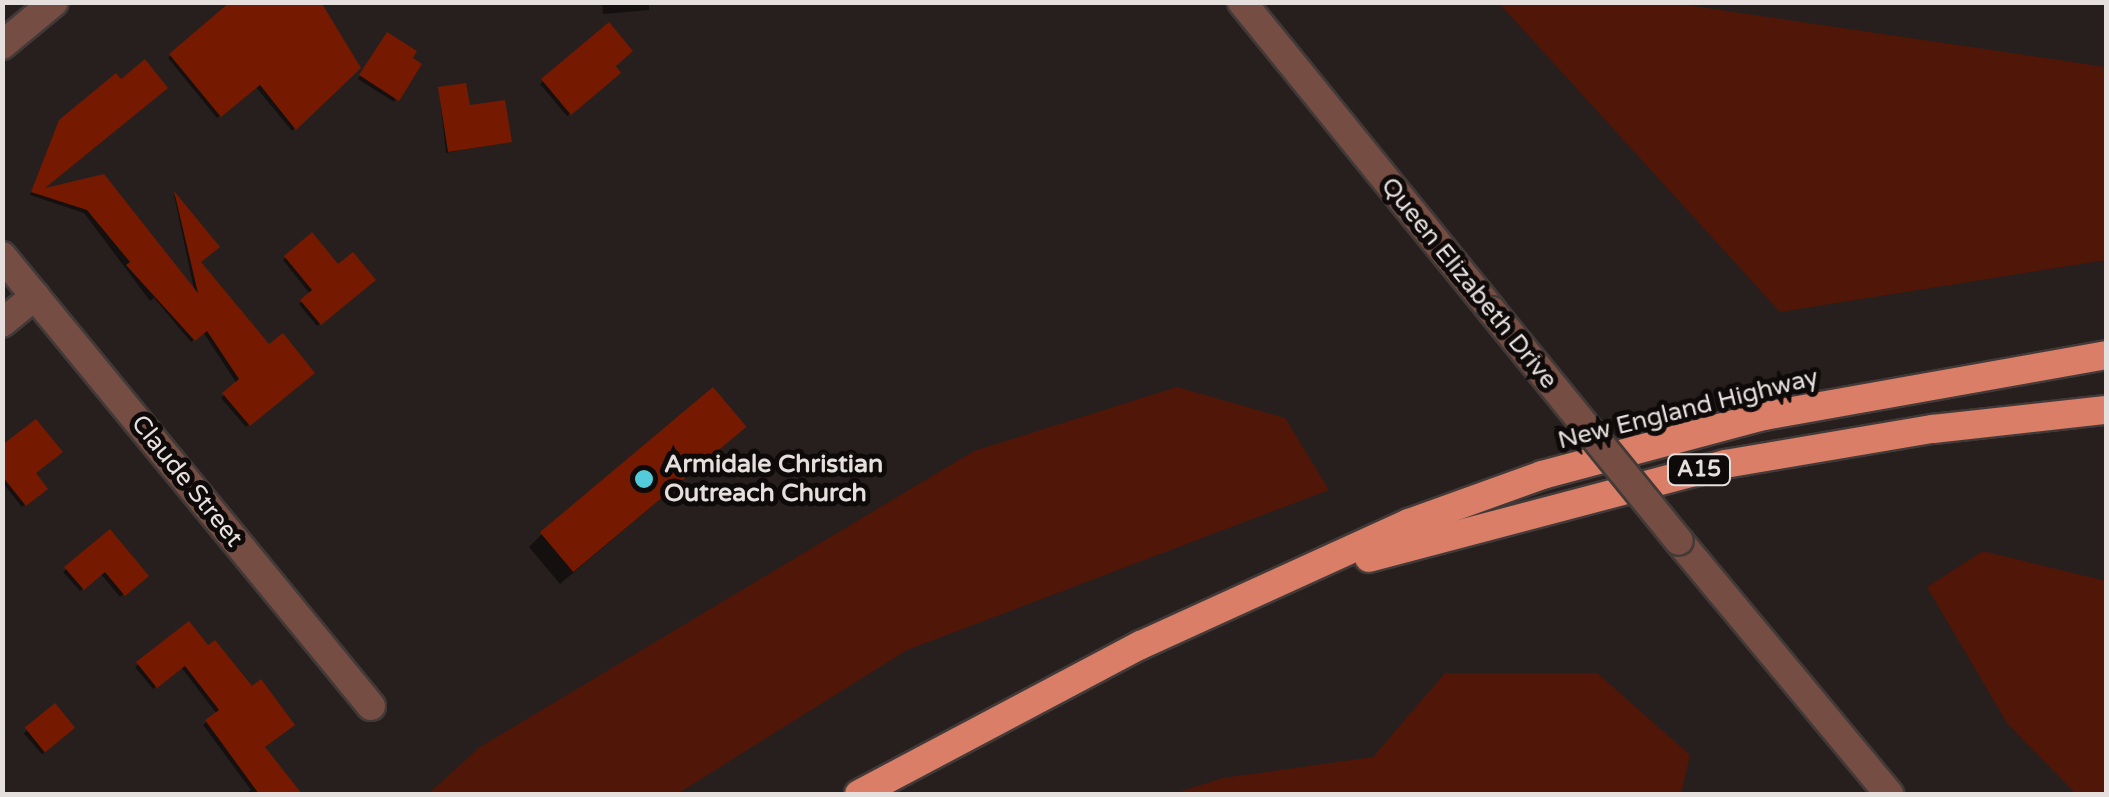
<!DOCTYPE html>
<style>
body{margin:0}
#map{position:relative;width:2109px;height:797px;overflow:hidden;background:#271f1d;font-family:"Varela Round",sans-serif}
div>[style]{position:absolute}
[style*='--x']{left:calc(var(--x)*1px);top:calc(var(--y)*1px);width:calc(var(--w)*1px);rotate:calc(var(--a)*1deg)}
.green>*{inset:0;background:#501608}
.shadow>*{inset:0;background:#0007;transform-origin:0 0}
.building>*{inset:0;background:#751a01;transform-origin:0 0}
.roads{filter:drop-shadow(2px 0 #423a38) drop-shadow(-2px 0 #423a38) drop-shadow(0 2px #423a38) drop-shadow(0 -2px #423a38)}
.minor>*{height:28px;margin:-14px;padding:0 14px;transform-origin:14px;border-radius:14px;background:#754d42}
.tertiary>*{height:28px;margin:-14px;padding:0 14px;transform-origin:14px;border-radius:14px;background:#754d42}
.trunk>*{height:28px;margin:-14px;padding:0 14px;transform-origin:14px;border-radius:14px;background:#da7e67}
.bridges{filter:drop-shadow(2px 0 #423a38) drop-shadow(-2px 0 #423a38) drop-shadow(0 2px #423a38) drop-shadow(0 -2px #423a38)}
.tertiary-bridge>*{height:28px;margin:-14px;padding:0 14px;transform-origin:14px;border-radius:14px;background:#754d42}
.dots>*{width:28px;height:28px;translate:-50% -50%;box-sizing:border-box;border:5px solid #0e0a09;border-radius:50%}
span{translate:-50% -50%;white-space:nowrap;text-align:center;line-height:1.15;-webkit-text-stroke:10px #0e0a09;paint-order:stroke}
.shield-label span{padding:2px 8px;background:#0e0a09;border:2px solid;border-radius:8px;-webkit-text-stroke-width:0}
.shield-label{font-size:22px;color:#e5dfdd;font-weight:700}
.street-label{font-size:25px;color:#e5dfdd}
.poi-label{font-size:25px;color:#e5dfdd;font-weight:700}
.left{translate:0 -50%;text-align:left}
.frame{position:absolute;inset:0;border:5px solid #e5dfdd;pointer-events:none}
</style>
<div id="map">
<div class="green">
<i style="clip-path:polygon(1499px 3px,1673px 3px,2106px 67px,2106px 260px,1780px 312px)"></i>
<i style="clip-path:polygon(1177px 387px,1285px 418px,1329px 490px,907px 650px,677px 794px,428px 794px,480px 747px,974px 451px)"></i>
<i style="clip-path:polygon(1983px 551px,2106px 581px,2106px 794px,2076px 794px,2007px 723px,1927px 587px)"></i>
<i style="clip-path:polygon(1445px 673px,1597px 673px,1690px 755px,1681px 794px,1172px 794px,1223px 778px,1373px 757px)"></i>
</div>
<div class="shadow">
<i style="clip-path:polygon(234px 2px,358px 68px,292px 131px,255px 86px,217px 118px,168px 58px)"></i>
<i style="clip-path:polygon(602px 2px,649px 2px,649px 10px,603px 14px)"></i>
<i style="clip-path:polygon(609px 26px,618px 73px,567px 116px,540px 84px)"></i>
<i style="clip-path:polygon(384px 38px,409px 58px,394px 102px,358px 79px)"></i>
<i style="clip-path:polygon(439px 89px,468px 108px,509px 141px,446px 153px)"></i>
<i style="clip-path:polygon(57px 126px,36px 193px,103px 177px,195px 294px,174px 195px,216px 246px,198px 262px,269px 347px,312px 372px,246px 427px,221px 398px,237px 384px,203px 332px,191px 342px,154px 298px,150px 301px,84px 213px,30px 195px)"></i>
<i style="clip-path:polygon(312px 236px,337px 267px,373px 279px,317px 326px,299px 304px,310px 294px,283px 260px)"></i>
<i style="clip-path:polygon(730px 440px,560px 584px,529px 547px,542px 534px)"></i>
<i style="clip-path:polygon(2px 448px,44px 489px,22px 507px,2px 482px)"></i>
<i style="clip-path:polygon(109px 533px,145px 576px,120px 597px,100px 573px,80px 591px,63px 572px)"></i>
<i style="clip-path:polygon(189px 624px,262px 748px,299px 794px,245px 794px,251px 790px,203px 725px,217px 714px,181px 667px,153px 689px,135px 667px)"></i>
<i style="left:54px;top:707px;width:28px;height:40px;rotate:49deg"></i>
</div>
<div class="building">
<i style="clip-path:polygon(230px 2px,321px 2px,361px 68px,296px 130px,260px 85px,221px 117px,169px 54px)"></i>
<i style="clip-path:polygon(609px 22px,633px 51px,616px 66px,621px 73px,571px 115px,541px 79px)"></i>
<i style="clip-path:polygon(387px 32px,417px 51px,413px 58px,422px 64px,399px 101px,359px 75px)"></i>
<i style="clip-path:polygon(145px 59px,168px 88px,45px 188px,104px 174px,198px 293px,174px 191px,220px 247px,201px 262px,269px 344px,283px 333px,315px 373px,250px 426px,222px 393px,239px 379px,207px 331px,195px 341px,126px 265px,130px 262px,87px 210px,31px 192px,59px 120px,116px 73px,121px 79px)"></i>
<i style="clip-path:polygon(466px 83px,470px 105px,505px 100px,512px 142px,448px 152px,438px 87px)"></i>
<i style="clip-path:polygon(312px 232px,338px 264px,353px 252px,376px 280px,321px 325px,300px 300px,312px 290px,284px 256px)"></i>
<i style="left:713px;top:387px;width:52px;height:226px;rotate:50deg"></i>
<i style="clip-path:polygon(36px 419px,63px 452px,36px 473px,48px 489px,26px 506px,2px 476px,2px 445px)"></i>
<i style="clip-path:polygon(110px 529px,149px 576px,125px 596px,105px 572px,84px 590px,64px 567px)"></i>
<i style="clip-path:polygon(189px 621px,208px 645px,215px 640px,252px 686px,261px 679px,295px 725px,265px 747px,302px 794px,259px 794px,205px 720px,219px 710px,185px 666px,157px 688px,136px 662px)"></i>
<i style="left:55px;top:703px;width:32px;height:39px;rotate:51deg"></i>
</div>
<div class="roads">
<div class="minor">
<i style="--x:2;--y:45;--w:67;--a:-39.6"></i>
<i style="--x:2;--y:256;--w:582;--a:50.65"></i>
<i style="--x:2;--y:323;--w:43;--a:-39.3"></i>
</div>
<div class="tertiary">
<i style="--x:1242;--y:2;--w:397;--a:51"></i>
<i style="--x:1679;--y:541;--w:329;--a:50.3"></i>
</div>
<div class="trunk">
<i style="--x:1369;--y:558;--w:368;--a:-14.8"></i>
<i style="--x:1725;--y:464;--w:211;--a:-9.6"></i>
<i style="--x:1933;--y:429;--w:174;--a:-6.3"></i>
<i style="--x:859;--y:794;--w:319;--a:-27.9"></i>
<i style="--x:1141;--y:645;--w:294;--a:-24.5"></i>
<i style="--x:1409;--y:523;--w:141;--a:-19.8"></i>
<i style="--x:1542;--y:475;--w:230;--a:-14.9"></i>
<i style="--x:1764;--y:416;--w:347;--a:-10.1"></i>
</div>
</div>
<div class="bridges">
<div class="tertiary-bridge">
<i style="--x:1492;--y:311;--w:296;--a:50.9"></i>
</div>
</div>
<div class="dots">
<i style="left:644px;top:479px;background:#53cbda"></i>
</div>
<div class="shield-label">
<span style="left:1699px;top:470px">A15</span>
</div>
<div class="street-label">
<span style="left:1469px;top:283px;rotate:51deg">Queen Elizabeth Drive</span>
<span style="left:1688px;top:409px;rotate:-14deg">New England Highway</span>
<span style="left:187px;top:481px;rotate:51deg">Claude Street</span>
</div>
<div class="poi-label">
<span class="left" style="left:664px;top:479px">Armidale Christian<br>Outreach Church</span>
</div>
<div class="frame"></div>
</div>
